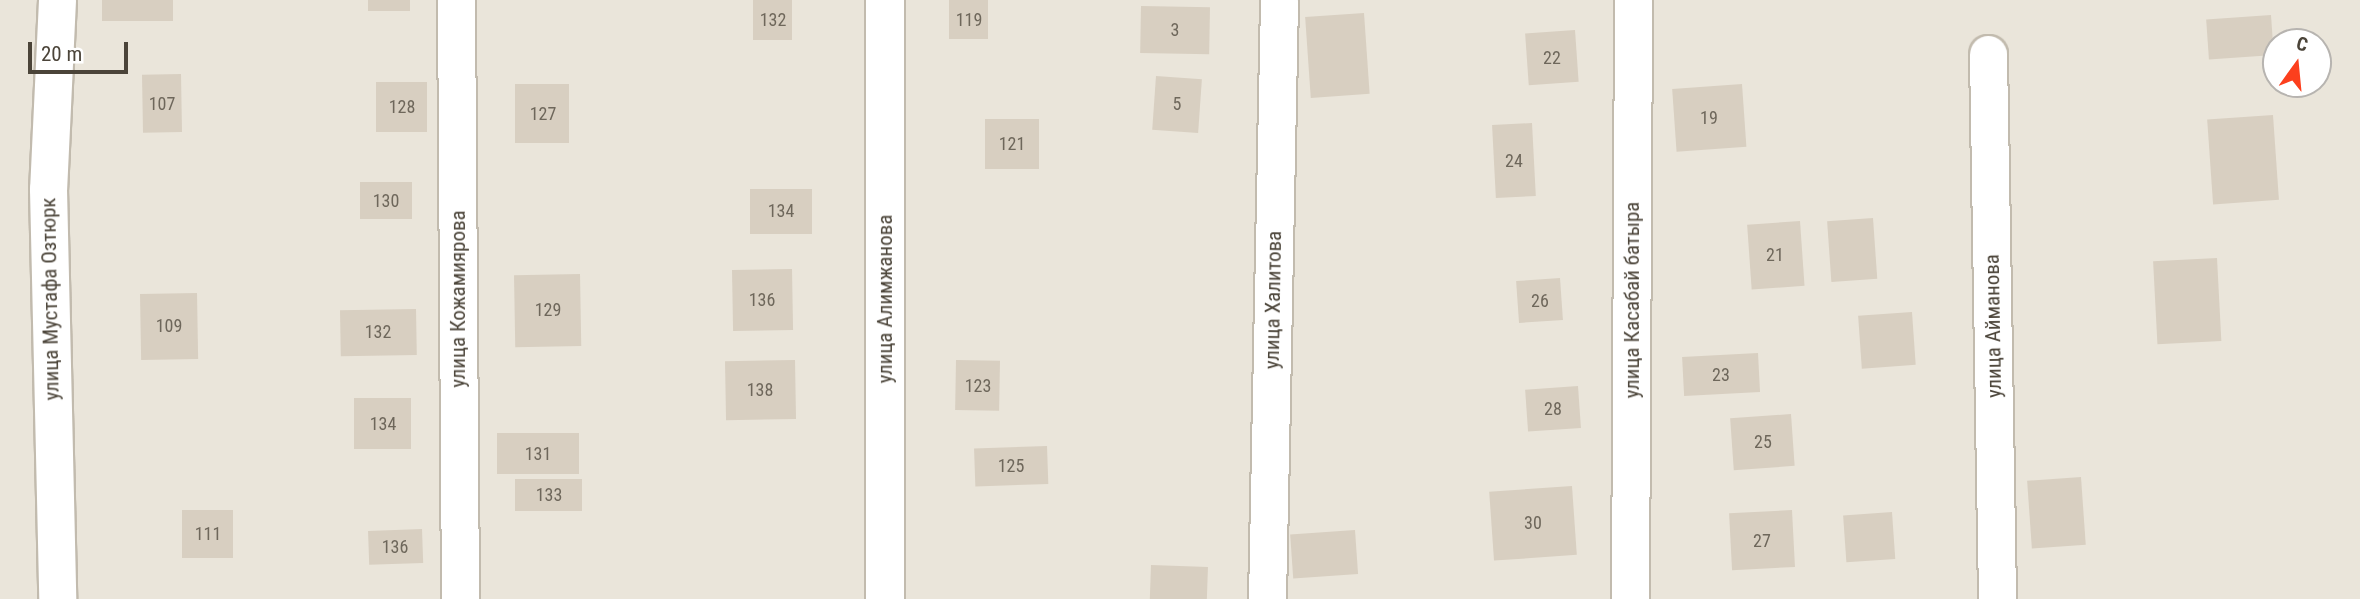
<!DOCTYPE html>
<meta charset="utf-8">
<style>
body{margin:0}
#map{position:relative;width:2360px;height:599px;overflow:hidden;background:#f6f3ec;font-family:"Roboto Condensed",sans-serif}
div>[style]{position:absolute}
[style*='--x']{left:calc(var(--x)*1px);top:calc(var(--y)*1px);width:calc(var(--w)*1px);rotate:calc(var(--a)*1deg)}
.residential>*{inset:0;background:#eae5da}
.building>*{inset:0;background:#d8cfc1;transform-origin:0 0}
.roads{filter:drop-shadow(2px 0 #c2bbae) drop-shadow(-2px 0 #c2bbae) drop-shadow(0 2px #c2bbae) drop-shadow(0 -2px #c2bbae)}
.minor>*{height:37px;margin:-18.5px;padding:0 18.5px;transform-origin:18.5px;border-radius:18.5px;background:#fff}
.tertiary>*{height:38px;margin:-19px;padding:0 19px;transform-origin:19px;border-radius:19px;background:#fff}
span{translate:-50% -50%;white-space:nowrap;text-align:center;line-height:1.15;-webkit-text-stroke:5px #fff;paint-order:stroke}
.number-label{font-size:18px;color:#6e675b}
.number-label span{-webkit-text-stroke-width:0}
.street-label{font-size:21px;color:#4b4439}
.north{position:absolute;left:2262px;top:28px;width:70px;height:70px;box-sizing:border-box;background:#fff;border:2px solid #b7b4b0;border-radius:50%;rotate:15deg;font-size:19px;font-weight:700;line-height:28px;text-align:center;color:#4b4439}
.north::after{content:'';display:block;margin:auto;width:24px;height:32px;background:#fc3f1d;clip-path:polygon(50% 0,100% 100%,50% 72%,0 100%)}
.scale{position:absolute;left:28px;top:42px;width:100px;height:32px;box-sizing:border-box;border:4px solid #4b4439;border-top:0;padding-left:9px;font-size:21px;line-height:24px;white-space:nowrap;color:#4b4439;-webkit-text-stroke:5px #fff;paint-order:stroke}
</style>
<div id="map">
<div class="residential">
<i style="clip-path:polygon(evenodd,0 0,2360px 0,2360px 599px,0 599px,0 0,2276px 42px,2318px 42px,2318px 84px,2276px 84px,2276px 42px)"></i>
</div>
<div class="building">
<i style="left:102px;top:0;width:71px;height:21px"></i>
<i style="left:368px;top:0;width:42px;height:11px"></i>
<i style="left:753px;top:0;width:39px;height:40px"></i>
<i style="left:949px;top:0;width:39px;height:39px"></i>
<i style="left:1141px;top:6px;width:69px;height:47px;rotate:1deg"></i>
<i style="left:1364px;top:13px;width:81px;height:59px;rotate:86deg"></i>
<i style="left:2271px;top:15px;width:40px;height:65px;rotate:86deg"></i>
<i style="left:1575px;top:30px;width:52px;height:50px;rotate:86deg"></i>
<i style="left:181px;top:74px;width:58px;height:39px;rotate:89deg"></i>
<i style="left:1156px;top:76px;width:46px;height:54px;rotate:4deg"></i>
<i style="left:427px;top:82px;width:50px;height:51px;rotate:90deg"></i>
<i style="left:515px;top:84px;width:54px;height:59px"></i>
<i style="left:1742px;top:84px;width:63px;height:70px;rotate:86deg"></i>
<i style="left:2273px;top:115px;width:85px;height:66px;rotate:86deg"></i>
<i style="left:985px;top:119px;width:54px;height:50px"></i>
<i style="left:1532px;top:123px;width:73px;height:40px;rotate:87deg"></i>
<i style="left:412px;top:182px;width:37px;height:52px;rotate:90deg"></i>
<i style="left:750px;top:189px;width:62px;height:45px"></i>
<i style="left:1873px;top:218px;width:61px;height:46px;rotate:86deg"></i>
<i style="left:1800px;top:221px;width:65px;height:53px;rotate:86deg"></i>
<i style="left:2217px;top:258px;width:83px;height:64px;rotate:87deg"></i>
<i style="left:792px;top:269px;width:61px;height:60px;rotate:89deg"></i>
<i style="left:580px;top:274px;width:72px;height:66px;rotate:89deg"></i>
<i style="left:1560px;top:278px;width:42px;height:44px;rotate:86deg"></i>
<i style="left:197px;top:293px;width:66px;height:57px;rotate:89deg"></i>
<i style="left:416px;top:309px;width:46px;height:76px;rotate:89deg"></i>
<i style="left:1912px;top:312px;width:53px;height:54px;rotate:86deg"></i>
<i style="left:1758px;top:353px;width:39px;height:76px;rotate:87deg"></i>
<i style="left:795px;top:360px;width:59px;height:70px;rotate:89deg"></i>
<i style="left:956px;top:360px;width:44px;height:50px;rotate:1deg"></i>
<i style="left:1578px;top:386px;width:42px;height:53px;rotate:86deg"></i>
<i style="left:354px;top:398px;width:57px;height:51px"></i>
<i style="left:1791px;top:414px;width:52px;height:61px;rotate:86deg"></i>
<i style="left:579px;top:433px;width:41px;height:82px;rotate:90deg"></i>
<i style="left:1047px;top:446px;width:38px;height:73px;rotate:88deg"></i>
<i style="left:2081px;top:477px;width:68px;height:54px;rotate:86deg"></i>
<i style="left:515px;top:479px;width:67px;height:32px"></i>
<i style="left:1572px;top:486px;width:69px;height:83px;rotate:86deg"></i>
<i style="left:182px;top:510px;width:51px;height:48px"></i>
<i style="left:1792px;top:510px;width:57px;height:63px;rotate:87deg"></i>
<i style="left:1892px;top:512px;width:47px;height:49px;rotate:86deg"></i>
<i style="left:422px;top:529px;width:34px;height:54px;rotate:88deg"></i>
<i style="left:1355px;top:530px;width:44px;height:65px;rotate:86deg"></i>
<i style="left:1151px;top:565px;width:57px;height:34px;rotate:2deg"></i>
</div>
<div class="roads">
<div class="minor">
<i style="--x:57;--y:0;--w:189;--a:92.7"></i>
<i style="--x:48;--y:189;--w:410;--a:88.7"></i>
<i style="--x:456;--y:0;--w:599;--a:89.62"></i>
<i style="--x:1988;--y:54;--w:545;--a:89.05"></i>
<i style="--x:1267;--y:599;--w:599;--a:-88.85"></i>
<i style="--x:1630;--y:599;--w:599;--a:-89.71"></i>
</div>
<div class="tertiary">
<i style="--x:885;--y:0;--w:599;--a:90"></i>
</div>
</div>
<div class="number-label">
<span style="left:773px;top:20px">132</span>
<span style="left:969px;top:20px">119</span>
<span style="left:1175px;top:30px">3</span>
<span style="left:1552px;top:58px">22</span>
<span style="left:162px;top:104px">107</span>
<span style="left:1177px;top:104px">5</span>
<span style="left:402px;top:107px">128</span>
<span style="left:543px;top:114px">127</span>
<span style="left:1709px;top:118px">19</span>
<span style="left:1012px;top:144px">121</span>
<span style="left:1514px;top:161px">24</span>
<span style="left:386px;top:201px">130</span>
<span style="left:781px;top:211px">134</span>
<span style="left:1775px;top:255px">21</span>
<span style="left:762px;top:300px">136</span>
<span style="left:1540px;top:301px">26</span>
<span style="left:548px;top:310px">129</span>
<span style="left:169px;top:326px">109</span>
<span style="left:378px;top:332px">132</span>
<span style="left:1721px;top:375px">23</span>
<span style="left:978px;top:386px">123</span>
<span style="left:760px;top:390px">138</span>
<span style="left:1553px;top:409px">28</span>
<span style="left:383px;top:424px">134</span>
<span style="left:1763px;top:442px">25</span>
<span style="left:538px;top:454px">131</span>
<span style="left:1011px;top:466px">125</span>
<span style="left:549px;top:495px">133</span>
<span style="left:1533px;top:523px">30</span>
<span style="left:208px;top:534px">111</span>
<span style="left:1762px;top:541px">27</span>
<span style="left:395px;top:547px">136</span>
</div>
<div class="street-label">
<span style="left:50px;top:299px;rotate:-91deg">улица Мустафа Озтюрк</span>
<span style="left:458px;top:299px;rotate:-90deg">улица Кожамиярова</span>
<span style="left:885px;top:299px;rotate:-90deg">улица Алимжанова</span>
<span style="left:1273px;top:300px;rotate:-89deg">улица Халитова</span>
<span style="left:1632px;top:300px;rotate:-90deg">улица Касабай батыра</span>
<span style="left:1993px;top:326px;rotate:-91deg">улица Айманова</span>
</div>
<div class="north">С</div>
<div class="scale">20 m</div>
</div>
